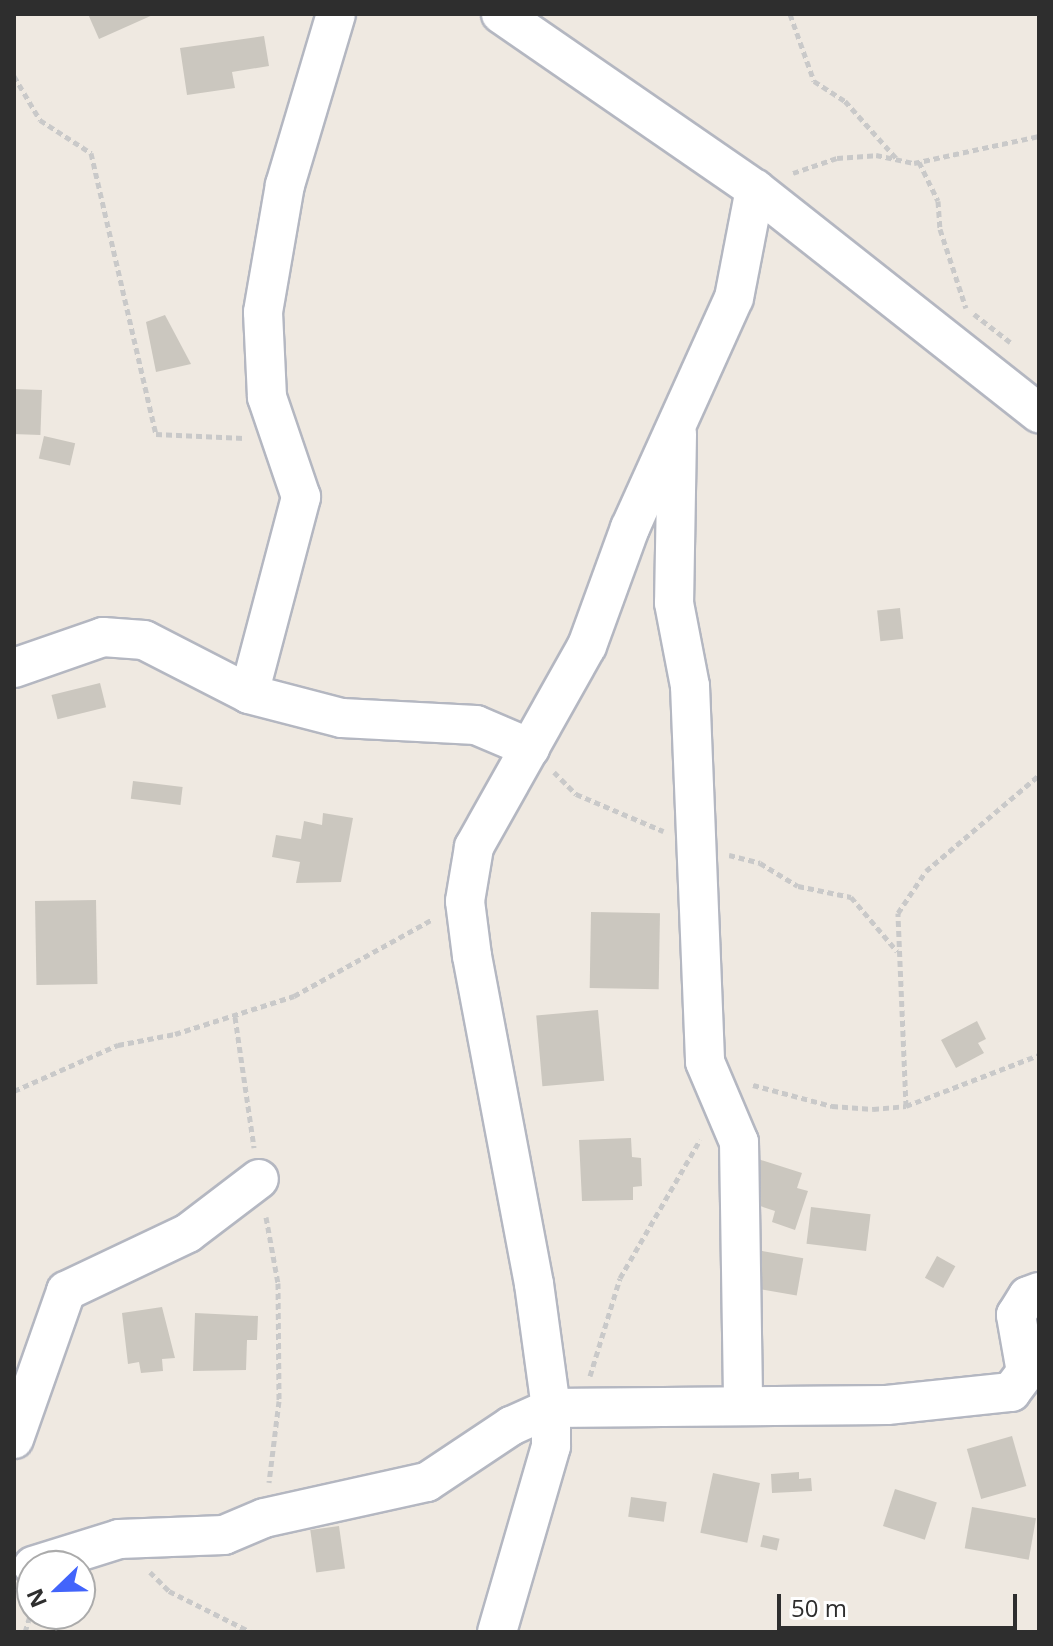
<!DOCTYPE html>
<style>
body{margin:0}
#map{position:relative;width:1053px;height:1646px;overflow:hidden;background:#efe9e1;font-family:"Open Sans",sans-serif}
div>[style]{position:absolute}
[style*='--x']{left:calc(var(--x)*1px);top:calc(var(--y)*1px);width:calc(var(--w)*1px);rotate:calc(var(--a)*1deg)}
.building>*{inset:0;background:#cbc7bf;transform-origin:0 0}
.path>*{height:5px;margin-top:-2.5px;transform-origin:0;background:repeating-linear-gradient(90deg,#c9c9c9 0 6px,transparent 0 10px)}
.roads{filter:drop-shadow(2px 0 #b4b7c1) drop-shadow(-2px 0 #b4b7c1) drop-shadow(0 2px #b4b7c1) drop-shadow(0 -2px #b4b7c1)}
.minor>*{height:38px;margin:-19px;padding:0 19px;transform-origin:19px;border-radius:19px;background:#fff}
span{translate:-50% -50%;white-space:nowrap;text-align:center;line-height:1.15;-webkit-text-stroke:8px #fff;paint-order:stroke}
.frame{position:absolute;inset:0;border:16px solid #2e2e2e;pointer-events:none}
.north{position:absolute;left:16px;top:1550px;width:80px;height:80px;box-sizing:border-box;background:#fff;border:2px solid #ababab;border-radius:50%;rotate:247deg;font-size:22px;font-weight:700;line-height:32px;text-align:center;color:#2e2e2e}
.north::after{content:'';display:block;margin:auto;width:28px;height:36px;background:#4264fb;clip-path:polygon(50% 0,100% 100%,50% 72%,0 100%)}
.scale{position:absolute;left:777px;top:1594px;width:240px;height:36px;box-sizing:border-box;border:4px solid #2e2e2e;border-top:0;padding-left:10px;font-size:24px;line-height:28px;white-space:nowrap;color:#2e2e2e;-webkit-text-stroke:6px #fff;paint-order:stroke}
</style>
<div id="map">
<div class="building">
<i style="clip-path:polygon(88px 14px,155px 14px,99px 39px)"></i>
<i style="clip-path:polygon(264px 36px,269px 66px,232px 72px,235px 88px,187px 95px,180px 48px)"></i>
<i style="clip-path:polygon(165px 315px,191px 364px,156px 372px,146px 322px)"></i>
<i style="left:14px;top:389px;width:28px;height:45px;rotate:2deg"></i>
<i style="left:44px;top:436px;width:32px;height:23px;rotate:13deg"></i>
<i style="left:900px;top:608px;width:31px;height:23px;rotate:84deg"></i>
<i style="left:100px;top:683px;width:25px;height:50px;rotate:76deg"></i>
<i style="left:133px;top:781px;width:50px;height:18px;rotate:7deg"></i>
<i style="clip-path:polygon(323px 813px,353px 818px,341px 882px,296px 883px,300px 862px,272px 857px,276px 835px,301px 839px,304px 821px,322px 825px)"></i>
<i style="left:96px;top:900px;width:84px;height:61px;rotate:89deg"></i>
<i style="left:591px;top:912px;width:69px;height:76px;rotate:1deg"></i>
<i style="left:598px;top:1010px;width:71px;height:62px;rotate:85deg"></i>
<i style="clip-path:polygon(977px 1021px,986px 1039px,978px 1043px,984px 1053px,956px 1068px,941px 1040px)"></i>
<i style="clip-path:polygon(631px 1138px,632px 1157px,641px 1158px,642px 1186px,633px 1187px,633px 1200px,582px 1201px,579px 1140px)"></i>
<i style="clip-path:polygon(758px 1159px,802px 1173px,797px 1188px,808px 1191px,795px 1230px,772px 1222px,775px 1211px,745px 1201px)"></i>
<i style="left:811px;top:1207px;width:60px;height:37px;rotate:7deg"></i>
<i style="left:757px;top:1250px;width:47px;height:38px;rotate:10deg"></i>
<i style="left:937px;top:1256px;width:21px;height:25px;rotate:29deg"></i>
<i style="clip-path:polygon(162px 1307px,175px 1358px,162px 1359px,163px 1371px,141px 1373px,139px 1362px,128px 1364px,122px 1313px)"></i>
<i style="clip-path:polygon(195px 1313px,258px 1316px,257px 1340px,247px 1340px,246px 1370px,193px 1371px)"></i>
<i style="left:1012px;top:1436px;width:52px;height:47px;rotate:74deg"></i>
<i style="clip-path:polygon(799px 1472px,799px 1479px,811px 1478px,812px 1491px,772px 1493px,771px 1474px)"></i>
<i style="left:713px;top:1473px;width:48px;height:61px;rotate:12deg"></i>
<i style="left:895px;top:1489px;width:44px;height:39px;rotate:18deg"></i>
<i style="left:631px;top:1497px;width:36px;height:20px;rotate:8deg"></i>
<i style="left:972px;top:1507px;width:65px;height:42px;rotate:10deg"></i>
<i style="left:339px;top:1526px;width:43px;height:29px;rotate:82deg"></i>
<i style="left:763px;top:1535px;width:17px;height:12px;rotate:13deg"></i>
</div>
<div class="path">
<i style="--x:790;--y:14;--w:71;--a:70.3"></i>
<i style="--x:814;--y:81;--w:37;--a:33"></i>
<i style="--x:845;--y:101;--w:78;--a:48.1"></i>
<i style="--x:14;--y:76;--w:51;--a:59.4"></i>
<i style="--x:40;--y:120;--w:61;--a:32.9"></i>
<i style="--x:91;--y:153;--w:288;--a:77"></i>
<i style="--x:156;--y:434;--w:88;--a:2.6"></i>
<i style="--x:919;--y:162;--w:43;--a:64"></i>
<i style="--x:938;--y:201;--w:28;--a:86"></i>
<i style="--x:940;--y:229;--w:83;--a:71.8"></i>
<i style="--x:793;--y:173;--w:46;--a:-18.8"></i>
<i style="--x:837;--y:158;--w:39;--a:-4"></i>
<i style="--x:876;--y:155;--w:39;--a:12"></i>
<i style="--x:914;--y:163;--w:128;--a:-12.2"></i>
<i style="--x:974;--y:314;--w:46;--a:37.9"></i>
<i style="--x:554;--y:772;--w:31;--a:45"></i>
<i style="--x:576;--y:794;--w:95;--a:23"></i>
<i style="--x:729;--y:855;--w:32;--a:14"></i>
<i style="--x:760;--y:863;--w:44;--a:31.2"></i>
<i style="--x:798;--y:886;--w:54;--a:11.7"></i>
<i style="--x:851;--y:897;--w:71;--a:49.6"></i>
<i style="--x:235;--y:1017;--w:132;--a:81.7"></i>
<i style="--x:753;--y:1085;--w:82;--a:14.9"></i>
<i style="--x:832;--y:1106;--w:41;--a:4.2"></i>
<i style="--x:873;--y:1109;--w:33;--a:-5"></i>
<i style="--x:906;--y:1106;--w:142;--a:-21"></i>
<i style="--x:14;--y:1091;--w:114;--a:-23.9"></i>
<i style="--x:118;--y:1045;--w:58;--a:-10.9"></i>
<i style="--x:175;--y:1034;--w:125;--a:-17.7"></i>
<i style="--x:294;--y:996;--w:159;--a:-29"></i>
<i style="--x:906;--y:1106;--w:193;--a:-92.4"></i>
<i style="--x:898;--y:913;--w:50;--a:-56.3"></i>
<i style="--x:926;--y:871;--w:148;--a:-40.3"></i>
<i style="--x:266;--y:1217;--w:67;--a:79.7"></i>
<i style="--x:278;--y:1283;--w:118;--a:89.5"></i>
<i style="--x:279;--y:1401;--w:82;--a:97"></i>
<i style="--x:590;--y:1376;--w:102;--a:-73"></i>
<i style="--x:620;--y:1278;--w:160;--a:-59.9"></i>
<i style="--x:150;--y:1572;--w:27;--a:45"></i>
<i style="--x:169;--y:1591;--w:92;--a:26.6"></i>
<i style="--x:25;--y:1632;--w:24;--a:-73"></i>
</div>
<div class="roads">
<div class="minor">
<i style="--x:501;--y:14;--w:308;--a:34.6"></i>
<i style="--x:755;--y:189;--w:362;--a:38.3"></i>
<i style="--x:677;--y:434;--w:169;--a:91"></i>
<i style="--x:674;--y:603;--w:85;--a:79.1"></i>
<i style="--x:690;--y:686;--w:376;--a:87.7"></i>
<i style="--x:705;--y:1062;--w:87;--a:67"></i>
<i style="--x:739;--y:1142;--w:263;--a:89.1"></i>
<i style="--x:14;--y:668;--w:94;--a:-19.2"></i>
<i style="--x:103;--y:637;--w:41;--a:4.2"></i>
<i style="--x:144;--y:640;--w:118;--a:27.2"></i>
<i style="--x:249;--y:694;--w:96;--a:14.5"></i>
<i style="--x:342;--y:718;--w:134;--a:3"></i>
<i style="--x:476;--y:725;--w:59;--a:23.1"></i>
<i style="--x:249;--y:694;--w:204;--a:-75.2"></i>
<i style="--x:301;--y:497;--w:106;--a:-108.8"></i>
<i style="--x:267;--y:397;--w:85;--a:-92.7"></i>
<i style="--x:263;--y:312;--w:129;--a:-80.2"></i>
<i style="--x:285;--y:185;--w:178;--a:-73.4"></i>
<i style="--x:14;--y:1439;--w:157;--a:-70.6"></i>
<i style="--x:66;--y:1291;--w:135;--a:-25.4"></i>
<i style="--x:188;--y:1233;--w:89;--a:-37.3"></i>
<i style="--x:33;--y:1566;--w:90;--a:-17.4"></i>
<i style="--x:119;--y:1539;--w:105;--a:-2.2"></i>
<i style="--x:224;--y:1535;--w:43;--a:-23"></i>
<i style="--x:264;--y:1518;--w:167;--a:-12.5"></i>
<i style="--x:427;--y:1482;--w:101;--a:-33.7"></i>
<i style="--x:511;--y:1426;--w:44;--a:-24.2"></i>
<i style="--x:551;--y:1408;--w:336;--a:-0.5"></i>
<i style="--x:887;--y:1405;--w:125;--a:-6"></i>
<i style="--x:1011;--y:1392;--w:25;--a:-53"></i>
<i style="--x:1026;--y:1372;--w:58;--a:-100"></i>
<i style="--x:1016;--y:1315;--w:22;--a:-58"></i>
<i style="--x:1028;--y:1296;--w:12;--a:-20"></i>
<i style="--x:497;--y:1632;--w:194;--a:-73.8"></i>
<i style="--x:551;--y:1446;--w:38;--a:-90"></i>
<i style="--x:551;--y:1408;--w:125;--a:-97.8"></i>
<i style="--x:534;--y:1284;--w:334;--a:-100.7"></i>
<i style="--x:472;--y:956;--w:55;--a:-97.3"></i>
<i style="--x:465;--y:901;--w:55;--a:-80.5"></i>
<i style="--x:474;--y:847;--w:231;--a:-60.7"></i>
<i style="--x:587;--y:646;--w:126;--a:-70"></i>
<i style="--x:630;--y:528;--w:252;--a:-65.7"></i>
<i style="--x:734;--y:298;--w:111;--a:-79.1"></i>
</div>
</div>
<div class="frame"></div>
<div class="north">N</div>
<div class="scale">50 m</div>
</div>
